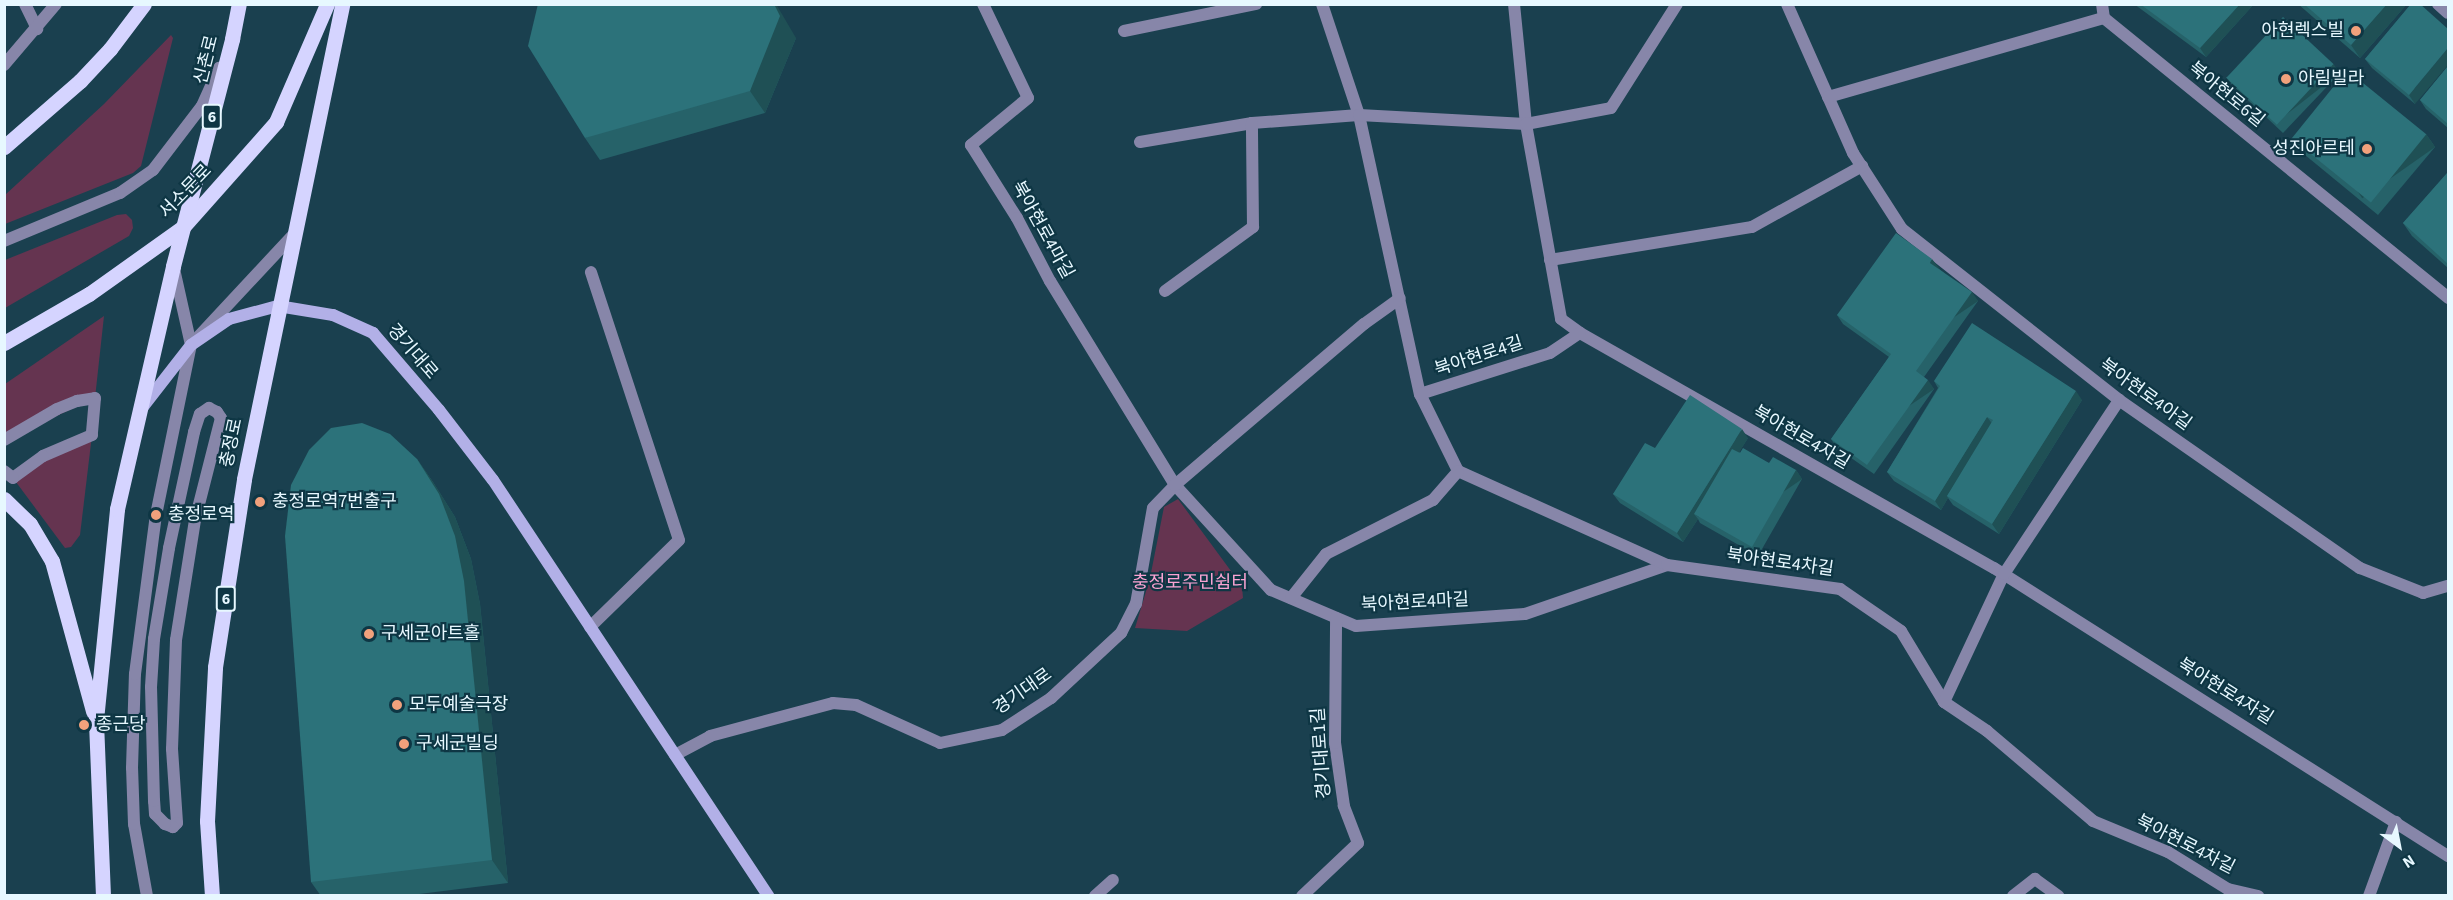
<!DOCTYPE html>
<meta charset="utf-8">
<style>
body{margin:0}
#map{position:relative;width:2453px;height:900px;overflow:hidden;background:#1a404f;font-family:"Source Sans 3","Noto Sans KR",sans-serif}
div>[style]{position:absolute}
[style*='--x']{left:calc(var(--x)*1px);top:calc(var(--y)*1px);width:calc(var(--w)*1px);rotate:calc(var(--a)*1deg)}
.green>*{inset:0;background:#653450}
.lane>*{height:12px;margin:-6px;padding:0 6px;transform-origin:6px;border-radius:6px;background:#8786a9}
.street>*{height:12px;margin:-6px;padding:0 6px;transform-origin:6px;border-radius:6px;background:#8786a9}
.secondary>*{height:12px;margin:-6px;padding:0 6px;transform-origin:6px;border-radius:6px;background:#b2b0e7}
.primary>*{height:15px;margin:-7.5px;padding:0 7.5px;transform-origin:7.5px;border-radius:7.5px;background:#d5d4ff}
.wall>*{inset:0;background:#266269}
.shaded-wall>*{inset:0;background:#1f5055;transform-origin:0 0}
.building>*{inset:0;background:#2c727a;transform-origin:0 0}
.dots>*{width:16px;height:16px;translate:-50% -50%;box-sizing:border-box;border:3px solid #0e3644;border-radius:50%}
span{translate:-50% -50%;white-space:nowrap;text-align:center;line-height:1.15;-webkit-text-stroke:4.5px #0e3644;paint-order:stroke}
.shield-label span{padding:2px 4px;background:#0e3644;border:2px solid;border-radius:4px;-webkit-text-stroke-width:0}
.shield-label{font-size:16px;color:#e7f8ff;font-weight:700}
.poi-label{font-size:18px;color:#e7f8ff}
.right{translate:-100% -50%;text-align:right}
.left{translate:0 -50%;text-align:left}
.street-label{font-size:18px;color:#e7f8ff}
.park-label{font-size:18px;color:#f9a3d2}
.frame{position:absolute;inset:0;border:6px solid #e7f8ff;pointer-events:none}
.north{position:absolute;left:2369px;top:816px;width:60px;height:60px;-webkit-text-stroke:4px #0e3644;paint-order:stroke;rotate:148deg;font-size:16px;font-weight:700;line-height:24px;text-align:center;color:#e7f8ff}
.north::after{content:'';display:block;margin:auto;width:21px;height:27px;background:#e7f8ff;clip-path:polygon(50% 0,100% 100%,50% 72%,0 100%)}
</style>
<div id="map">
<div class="green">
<i style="clip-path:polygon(171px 35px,173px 38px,141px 166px,133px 173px,5px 224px,5px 195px,104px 104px)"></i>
<i style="clip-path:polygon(126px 214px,132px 220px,133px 228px,129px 236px,5px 308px,5px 260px,117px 215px)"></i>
<i style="clip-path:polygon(104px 316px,95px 398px,5px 440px,5px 384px)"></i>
<i style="clip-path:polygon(92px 435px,80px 535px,71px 547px,65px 548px,13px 478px)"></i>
<i style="clip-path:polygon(1178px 499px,1242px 586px,1243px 598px,1187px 631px,1135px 628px,1150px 578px,1164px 507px)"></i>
</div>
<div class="lane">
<i style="--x:4;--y:241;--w:126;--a:-22.5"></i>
<i style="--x:120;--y:193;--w:40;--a:-34.9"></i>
<i style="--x:153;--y:170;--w:81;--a:-52.6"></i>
<i style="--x:202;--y:106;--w:42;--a:-65.9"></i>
<i style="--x:198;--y:337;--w:139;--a:-47"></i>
<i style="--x:147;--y:896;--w:73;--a:-100.2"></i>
<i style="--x:134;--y:824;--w:56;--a:-92"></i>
<i style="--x:132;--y:768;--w:94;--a:-88.2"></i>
<i style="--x:135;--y:674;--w:160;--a:-82.5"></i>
<i style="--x:156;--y:515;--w:174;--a:-78.4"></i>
<i style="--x:191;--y:345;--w:78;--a:-102.6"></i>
<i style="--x:2369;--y:896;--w:79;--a:-70"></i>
</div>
<div class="street">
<i style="--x:25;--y:4;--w:28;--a:64"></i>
<i style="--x:983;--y:4;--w:104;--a:64.4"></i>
<i style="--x:1028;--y:98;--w:74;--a:140.5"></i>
<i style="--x:971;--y:145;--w:86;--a:57.8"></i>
<i style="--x:1017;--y:218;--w:71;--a:62.4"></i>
<i style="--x:1050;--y:281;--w:239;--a:58.5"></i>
<i style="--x:1175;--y:485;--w:142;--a:47.6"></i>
<i style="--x:1271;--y:590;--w:92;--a:23"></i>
<i style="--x:1356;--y:626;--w:169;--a:-4.1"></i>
<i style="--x:1525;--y:614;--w:150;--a:-19"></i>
<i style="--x:1322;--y:4;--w:117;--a:71.6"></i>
<i style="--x:1359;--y:115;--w:286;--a:77.7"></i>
<i style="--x:1420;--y:394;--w:86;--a:63.7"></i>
<i style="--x:1514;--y:4;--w:121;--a:84.3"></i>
<i style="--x:1526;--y:124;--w:198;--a:79.8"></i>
<i style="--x:1561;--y:319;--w:24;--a:36"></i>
<i style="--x:1580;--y:333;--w:476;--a:29.6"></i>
<i style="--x:1994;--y:568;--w:538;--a:32.39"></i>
<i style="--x:1787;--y:4;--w:163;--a:66.1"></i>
<i style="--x:1853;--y:153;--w:90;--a:57.2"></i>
<i style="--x:1902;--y:229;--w:276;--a:38.2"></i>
<i style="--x:2119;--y:400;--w:294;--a:34.9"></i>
<i style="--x:2360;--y:568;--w:68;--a:21.6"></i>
<i style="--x:2423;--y:593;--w:26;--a:-16"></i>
<i style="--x:2102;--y:4;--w:14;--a:82"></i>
<i style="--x:2104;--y:18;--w:444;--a:39.1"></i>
<i style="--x:2438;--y:4;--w:13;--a:42"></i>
<i style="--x:1124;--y:31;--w:135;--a:-11.6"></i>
<i style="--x:4;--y:65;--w:80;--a:-49.6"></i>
<i style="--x:1828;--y:97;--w:287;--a:-16"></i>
<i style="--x:1140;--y:142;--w:114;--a:-9.6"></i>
<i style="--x:1252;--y:123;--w:107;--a:-4.3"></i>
<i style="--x:1359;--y:115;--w:167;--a:3.1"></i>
<i style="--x:1526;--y:124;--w:86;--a:-10.7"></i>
<i style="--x:1611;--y:108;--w:123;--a:-57.6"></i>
<i style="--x:1550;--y:260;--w:205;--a:-9.3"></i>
<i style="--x:1752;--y:227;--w:126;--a:-29"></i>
<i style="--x:1165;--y:291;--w:109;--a:-36"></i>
<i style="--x:1253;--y:227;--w:104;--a:-90.6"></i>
<i style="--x:1420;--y:394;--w:136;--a:-17.5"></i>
<i style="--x:1550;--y:353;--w:36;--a:-34"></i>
<i style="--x:209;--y:408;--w:9;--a:27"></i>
<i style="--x:217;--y:412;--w:7;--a:56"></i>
<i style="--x:221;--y:418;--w:105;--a:104.3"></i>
<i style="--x:195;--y:520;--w:121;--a:99"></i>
<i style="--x:176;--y:640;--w:109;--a:92.1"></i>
<i style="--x:172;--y:749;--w:74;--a:86.1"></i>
<i style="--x:177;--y:823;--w:6;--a:135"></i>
<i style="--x:173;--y:827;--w:9;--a:-159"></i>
<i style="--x:165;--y:824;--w:14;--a:-135"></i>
<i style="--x:155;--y:814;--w:13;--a:-94"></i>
<i style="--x:154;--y:801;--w:114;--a:-91.5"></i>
<i style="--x:151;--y:687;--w:48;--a:-86.4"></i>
<i style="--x:154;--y:639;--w:92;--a:-80.6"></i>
<i style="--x:169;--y:548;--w:119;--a:-77.8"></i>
<i style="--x:194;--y:432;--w:19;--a:-72"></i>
<i style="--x:200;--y:414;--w:11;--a:-34"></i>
<i style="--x:4;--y:440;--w:61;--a:-30.3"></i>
<i style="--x:57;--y:409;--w:22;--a:-22"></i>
<i style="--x:77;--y:401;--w:18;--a:-9"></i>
<i style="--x:95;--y:398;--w:37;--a:95"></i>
<i style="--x:92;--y:435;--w:53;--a:156.8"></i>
<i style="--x:43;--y:456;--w:37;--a:144"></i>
<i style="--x:13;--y:478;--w:11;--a:-142"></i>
<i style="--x:1458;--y:471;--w:229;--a:24.2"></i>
<i style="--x:1667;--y:565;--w:175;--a:7.9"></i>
<i style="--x:1840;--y:589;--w:74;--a:34.5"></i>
<i style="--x:1901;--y:631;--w:83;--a:58.8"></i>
<i style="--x:1944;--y:702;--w:52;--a:34"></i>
<i style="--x:1987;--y:731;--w:139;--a:40.3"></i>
<i style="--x:2093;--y:821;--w:81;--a:22.5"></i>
<i style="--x:2168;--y:852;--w:70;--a:31.7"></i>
<i style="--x:2228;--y:889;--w:31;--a:13"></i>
<i style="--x:1291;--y:598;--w:56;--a:-51.5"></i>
<i style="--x:1326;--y:554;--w:120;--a:-26.8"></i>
<i style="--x:1433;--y:500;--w:38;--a:-49"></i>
<i style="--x:590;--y:627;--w:124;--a:-44.3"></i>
<i style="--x:679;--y:540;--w:282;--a:-108.2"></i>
<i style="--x:1944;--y:702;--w:141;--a:-64.9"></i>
<i style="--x:2004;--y:574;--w:209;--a:-56.5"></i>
<i style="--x:675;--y:755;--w:40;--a:-28"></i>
<i style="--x:710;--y:736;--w:127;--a:-15"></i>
<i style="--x:833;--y:703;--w:23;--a:5"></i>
<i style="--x:856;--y:705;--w:92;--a:24.3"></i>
<i style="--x:940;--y:743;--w:63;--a:-11.8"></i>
<i style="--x:1002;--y:730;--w:59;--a:-33.1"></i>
<i style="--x:1051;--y:698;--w:96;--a:-42.9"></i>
<i style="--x:1121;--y:633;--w:33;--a:-63"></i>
<i style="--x:1136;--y:604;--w:97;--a:-80"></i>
<i style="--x:1153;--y:508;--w:32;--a:-46"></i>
<i style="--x:1175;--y:485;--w:55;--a:-40.6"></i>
<i style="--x:1217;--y:449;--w:193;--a:-40.4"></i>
<i style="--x:1364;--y:324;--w:44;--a:-35.8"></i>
<i style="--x:1095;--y:896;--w:24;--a:-42"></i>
<i style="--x:1302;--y:896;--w:77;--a:-43.4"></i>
<i style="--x:1358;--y:843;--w:40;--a:-111"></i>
<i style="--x:1344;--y:806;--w:64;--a:-98.1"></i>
<i style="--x:1335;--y:743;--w:125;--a:-89.5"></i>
<i style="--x:2013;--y:896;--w:28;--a:-38"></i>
<i style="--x:2035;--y:879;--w:29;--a:36"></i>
</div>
<div class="secondary">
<i style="--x:142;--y:408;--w:80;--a:-52.1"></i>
<i style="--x:191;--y:345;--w:46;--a:-34.4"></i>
<i style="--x:229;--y:319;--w:51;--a:-14.9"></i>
<i style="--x:278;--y:306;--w:56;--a:9.3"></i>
<i style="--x:333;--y:315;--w:44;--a:24.2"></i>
<i style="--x:373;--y:333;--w:101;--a:49.4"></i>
<i style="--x:439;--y:410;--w:88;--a:52.4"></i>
<i style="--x:493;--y:480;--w:499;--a:56.5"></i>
</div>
<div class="primary">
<i style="--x:4;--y:147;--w:101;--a:-41"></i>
<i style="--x:80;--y:81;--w:44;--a:-46.8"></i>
<i style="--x:110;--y:49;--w:56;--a:-52.9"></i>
<i style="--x:4;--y:343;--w:98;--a:-30"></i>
<i style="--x:89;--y:294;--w:114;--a:-35.4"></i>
<i style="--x:182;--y:228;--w:142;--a:-48.4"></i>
<i style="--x:276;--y:122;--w:129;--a:-66.6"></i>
<i style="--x:4;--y:499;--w:36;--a:44"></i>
<i style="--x:30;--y:524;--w:43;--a:59.3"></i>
<i style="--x:52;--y:561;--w:156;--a:74.7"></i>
<i style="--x:103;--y:896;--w:176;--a:-92.3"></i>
<i style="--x:96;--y:720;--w:212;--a:-84.3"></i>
<i style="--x:117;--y:509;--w:249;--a:-77"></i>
<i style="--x:173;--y:266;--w:235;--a:-75.4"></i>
<i style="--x:232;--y:39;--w:36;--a:-79"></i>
<i style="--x:212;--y:896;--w:75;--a:-93.8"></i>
<i style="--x:207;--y:821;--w:154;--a:-87"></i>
<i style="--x:215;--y:667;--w:190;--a:-81.2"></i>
<i style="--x:244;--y:479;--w:485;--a:-78.3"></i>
</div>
<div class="wall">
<i style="clip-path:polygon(2134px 4px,2254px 4px,2206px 57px)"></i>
<i style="clip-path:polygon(2298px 4px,2407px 4px,2360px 58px)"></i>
<i style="clip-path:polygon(2411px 4px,2415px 104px,2372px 68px,2365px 59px)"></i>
<i style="clip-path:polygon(796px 38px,765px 113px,600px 160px,585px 138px)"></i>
<i style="clip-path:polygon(2333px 64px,2340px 73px,2283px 133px,2233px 86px,2226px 77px)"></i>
<i style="clip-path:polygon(2448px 66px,2448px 128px,2426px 109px,2420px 100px)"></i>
<i style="clip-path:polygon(2426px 134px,2435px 147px,2378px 215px,2299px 150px,2291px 138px)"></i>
<i style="clip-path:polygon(2448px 172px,2448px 268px,2412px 236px,2403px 223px)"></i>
<i style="clip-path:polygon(1938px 268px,1978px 301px,1924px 377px,1934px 389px,1874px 474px,1837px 448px,1831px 439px,1889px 357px,1843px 324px,1837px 315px,1939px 268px)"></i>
<i style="clip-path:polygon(1934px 381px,2082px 400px,1999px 534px,1953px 505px,1948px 498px,1941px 510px,1894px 481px,1887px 472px,1938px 388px)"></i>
<i style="clip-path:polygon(1748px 438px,1739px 452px,1769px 463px,1796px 470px,1802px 479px,1758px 556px,1700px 523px,1698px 519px,1683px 542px,1620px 503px,1613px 494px,1655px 448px)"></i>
<i style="clip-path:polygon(417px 459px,433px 482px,455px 517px,471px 559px,480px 604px,508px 883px,403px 896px,321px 896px,311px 882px)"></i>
</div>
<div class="shaded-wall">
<i style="clip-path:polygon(774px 4px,776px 4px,796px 38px,765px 113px,750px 91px)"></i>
<i style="clip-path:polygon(2240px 4px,2254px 4px,2206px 57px,2200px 48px)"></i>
<i style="clip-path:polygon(2387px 4px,2407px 4px,2360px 58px,2351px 45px)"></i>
<i style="clip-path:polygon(2448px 48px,2448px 65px,2415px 104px,2409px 95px)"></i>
<i style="left:2333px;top:64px;width:11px;height:82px;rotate:52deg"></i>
<i style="left:2426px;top:134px;width:16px;height:89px;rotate:55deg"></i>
<i style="clip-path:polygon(1932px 259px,1939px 268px,1936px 272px,1930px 263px)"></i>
<i style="left:1972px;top:292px;width:11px;height:97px;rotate:56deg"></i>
<i style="left:1928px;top:380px;width:11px;height:105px;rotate:56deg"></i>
<i style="clip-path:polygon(2076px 391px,2082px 400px,1999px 534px,1992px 524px)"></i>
<i style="clip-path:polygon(1987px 417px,1994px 426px,1947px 496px,1948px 498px,1941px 510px,1935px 501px)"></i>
<i style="clip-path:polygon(1742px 429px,1748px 438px,1699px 517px,1694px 514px,1698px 519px,1683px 542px,1677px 533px)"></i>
<i style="clip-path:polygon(417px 459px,433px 482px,455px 517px,471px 559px,480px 604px,508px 883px,492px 860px)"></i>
<i style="left:1796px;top:470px;width:11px;height:89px;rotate:56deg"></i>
</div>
<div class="building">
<i style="clip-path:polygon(538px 4px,774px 4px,780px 16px,750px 91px,585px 138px,528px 46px)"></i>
<i style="clip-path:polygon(2140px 4px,2240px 4px,2200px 48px)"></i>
<i style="clip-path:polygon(2304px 4px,2387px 4px,2351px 45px)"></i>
<i style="clip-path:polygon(2411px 4px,2420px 4px,2448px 29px,2448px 48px,2409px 95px,2365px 59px)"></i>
<i style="left:2283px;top:17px;width:69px;height:83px;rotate:43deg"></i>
<i style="clip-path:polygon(2448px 66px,2448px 124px,2420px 100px)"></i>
<i style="left:2347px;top:70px;width:102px;height:88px;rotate:39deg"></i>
<i style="clip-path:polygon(2448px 172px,2448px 264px,2403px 223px)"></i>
<i style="clip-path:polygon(1896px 233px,1932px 259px,1930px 263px,1972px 292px,1916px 371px,1928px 380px,1867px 465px,1831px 439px,1891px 354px,1837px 315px)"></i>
<i style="clip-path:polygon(1972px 323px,2076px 391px,1992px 524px,1947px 496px,1993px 420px,1987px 417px,1935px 501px,1887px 472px,1940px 386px,1934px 381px)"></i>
<i style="clip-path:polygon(1690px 395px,1742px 429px,1677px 533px,1613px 494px,1645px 443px,1655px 448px)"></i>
<i style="clip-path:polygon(362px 423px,390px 434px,417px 459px,439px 494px,455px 536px,464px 581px,492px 860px,311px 882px,285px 536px,291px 485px,309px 450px,331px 428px)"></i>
<i style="clip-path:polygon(1743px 448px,1769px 463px,1773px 457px,1796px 470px,1752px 547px,1694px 514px,1732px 449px,1740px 453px)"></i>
</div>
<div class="dots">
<i style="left:2356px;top:31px;background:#f1a17c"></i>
<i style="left:2286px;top:79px;background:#f1a17c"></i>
<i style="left:2367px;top:149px;background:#f1a17c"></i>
<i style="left:260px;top:502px;background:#f1a17c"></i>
<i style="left:156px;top:515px;background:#f1a17c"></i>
<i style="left:369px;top:634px;background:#f1a17c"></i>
<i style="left:397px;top:705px;background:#f1a17c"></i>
<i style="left:84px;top:725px;background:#f1a17c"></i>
<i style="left:404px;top:744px;background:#f1a17c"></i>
</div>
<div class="shield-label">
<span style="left:212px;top:117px">6</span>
<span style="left:226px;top:599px">6</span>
</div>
<div class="poi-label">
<span class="right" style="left:2344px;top:31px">아현렉스빌</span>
<span class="left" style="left:2298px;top:79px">아림빌라</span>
<span class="right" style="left:2355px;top:149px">성진아르테</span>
<span class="left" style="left:272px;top:502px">충정로역7번출구</span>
<span class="left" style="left:168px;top:515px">충정로역</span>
<span class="left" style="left:381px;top:634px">구세군아트홀</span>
<span class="left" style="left:409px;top:705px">모두예술극장</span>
<span class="left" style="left:96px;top:725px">종근당</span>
<span class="left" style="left:416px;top:744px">구세군빌딩</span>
</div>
<div class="street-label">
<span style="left:207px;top:60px;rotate:-76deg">신촌로</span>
<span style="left:2226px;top:95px;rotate:39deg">북아현로6길</span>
<span style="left:186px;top:192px;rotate:-46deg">서소문로</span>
<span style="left:1042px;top:230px;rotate:61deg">북아현로4마길</span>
<span style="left:412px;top:352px;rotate:49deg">경기대로</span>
<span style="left:1479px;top:357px;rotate:-18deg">북아현로4길</span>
<span style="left:2145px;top:395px;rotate:36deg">북아현로4아길</span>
<span style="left:1801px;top:438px;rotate:30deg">북아현로4자길</span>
<span style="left:232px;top:443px;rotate:-78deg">충정로</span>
<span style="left:1780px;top:563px;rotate:8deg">북아현로4차길</span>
<span style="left:1415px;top:603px;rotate:-3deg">북아현로4마길</span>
<span style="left:1023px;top:692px;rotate:-35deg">경기대로</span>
<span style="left:2225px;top:692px;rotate:32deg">북아현로4자길</span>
<span style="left:1322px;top:753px;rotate:-94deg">경기대로1길</span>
<span style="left:2185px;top:845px;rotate:27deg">북아현로4차길</span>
</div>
<div class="park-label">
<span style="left:1190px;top:583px">충정로주민쉼터</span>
</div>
<div class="frame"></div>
<div class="north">N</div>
</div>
